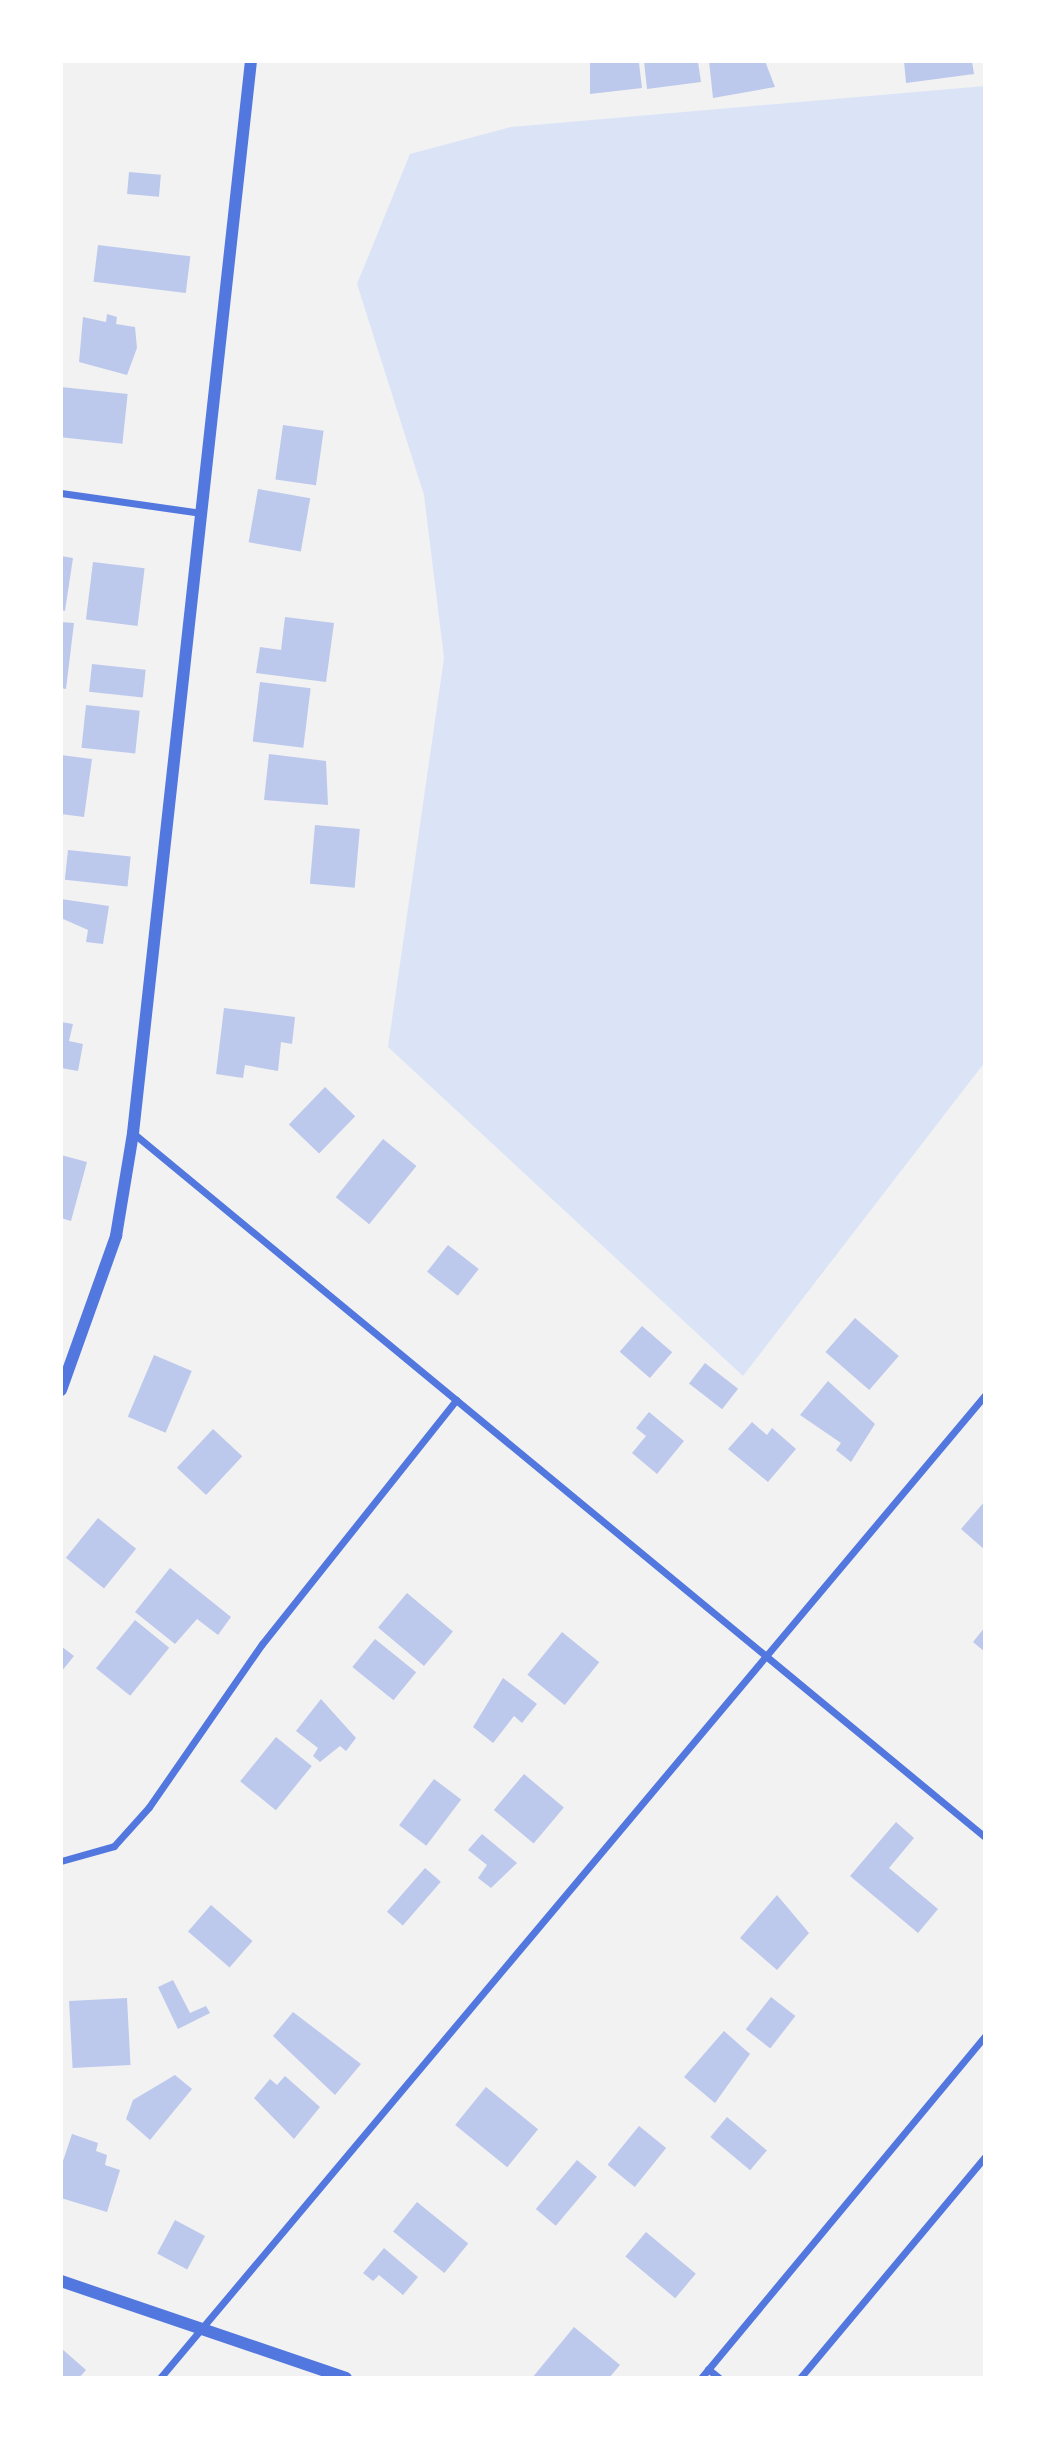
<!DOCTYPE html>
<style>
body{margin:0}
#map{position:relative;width:1046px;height:2439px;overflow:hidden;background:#f2f2f2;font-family:"Open Sans",sans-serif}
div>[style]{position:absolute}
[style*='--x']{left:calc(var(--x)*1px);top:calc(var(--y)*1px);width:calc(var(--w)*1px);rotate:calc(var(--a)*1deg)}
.green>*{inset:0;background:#dbe4f7}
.building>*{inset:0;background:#bdc9ec;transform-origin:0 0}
.minor>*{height:7px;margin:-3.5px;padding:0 3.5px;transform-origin:3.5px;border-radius:3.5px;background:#5277de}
.tertiary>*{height:12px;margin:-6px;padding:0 6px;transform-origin:6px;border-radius:6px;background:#5277de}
span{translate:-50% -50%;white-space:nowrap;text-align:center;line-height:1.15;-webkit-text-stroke:6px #fff;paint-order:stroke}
.frame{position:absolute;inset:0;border:63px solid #fff;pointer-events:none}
</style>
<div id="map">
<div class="green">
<i style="clip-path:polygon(985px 86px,985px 1062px,743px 1376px,388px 1047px,444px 658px,424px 495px,357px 284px,410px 154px,511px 127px)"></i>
</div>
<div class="building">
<i style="clip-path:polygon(590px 61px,639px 63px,642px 88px,590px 94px)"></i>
<i style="clip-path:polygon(644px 61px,698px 62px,701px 82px,647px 89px)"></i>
<i style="clip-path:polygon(709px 61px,765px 61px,775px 87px,713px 98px)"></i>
<i style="clip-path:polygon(904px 61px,972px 61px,974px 74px,906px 83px)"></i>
<i style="left:129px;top:172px;width:32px;height:22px;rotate:5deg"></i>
<i style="left:98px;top:245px;width:93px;height:37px;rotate:7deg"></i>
<i style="clip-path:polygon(107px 314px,117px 317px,116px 324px,135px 327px,137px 348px,127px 375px,79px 362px,83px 317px,106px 322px)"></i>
<i style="left:61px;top:387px;width:67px;height:50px;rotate:6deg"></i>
<i style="left:283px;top:425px;width:41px;height:55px;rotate:8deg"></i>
<i style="left:258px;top:489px;width:53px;height:54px;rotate:10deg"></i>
<i style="clip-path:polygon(61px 556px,73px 558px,65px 611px,61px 610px)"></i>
<i style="left:93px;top:562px;width:52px;height:58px;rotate:7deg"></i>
<i style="clip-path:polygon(285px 617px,334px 623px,326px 682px,256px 673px,260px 647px,281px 650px)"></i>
<i style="clip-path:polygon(61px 622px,74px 623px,66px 689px,61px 688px)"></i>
<i style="left:92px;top:664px;width:54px;height:28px;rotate:6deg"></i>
<i style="left:260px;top:682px;width:51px;height:60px;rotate:7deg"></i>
<i style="left:86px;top:705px;width:54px;height:43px;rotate:6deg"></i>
<i style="clip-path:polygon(269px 754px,326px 761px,328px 805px,264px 800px)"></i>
<i style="clip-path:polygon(61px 755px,92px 759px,84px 817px,61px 814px)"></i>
<i style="left:315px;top:825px;width:45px;height:59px;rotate:5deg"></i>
<i style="left:68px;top:850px;width:63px;height:30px;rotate:6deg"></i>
<i style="clip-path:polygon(61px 899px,109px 906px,103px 944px,86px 942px,88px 930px,61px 918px)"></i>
<i style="clip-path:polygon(224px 1008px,295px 1017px,292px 1044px,281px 1042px,278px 1071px,245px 1065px,243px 1078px,216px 1074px)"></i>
<i style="clip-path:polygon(61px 1022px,73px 1024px,69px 1041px,83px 1044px,78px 1071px,61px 1068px)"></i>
<i style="left:325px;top:1087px;width:42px;height:52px;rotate:44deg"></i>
<i style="left:383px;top:1139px;width:43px;height:75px;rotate:39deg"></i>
<i style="clip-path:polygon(61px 1155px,87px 1162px,71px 1221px,61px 1218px)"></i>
<i style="left:448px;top:1245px;width:39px;height:34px;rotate:38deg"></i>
<i style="left:855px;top:1318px;width:58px;height:45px;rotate:41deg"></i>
<i style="left:642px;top:1326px;width:40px;height:34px;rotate:41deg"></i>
<i style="left:154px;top:1355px;width:41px;height:67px;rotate:23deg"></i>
<i style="left:705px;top:1363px;width:42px;height:26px;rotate:38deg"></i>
<i style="clip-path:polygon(828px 1381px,875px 1424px,851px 1462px,836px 1450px,841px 1443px,800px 1415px)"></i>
<i style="clip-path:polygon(649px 1412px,684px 1441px,657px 1474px,632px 1453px,646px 1436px,636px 1428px)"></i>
<i style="clip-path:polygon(752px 1422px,767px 1435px,772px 1428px,796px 1449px,768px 1482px,728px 1449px)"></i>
<i style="left:213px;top:1429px;width:40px;height:53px;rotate:43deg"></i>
<i style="clip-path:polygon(985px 1501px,985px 1550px,961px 1529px)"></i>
<i style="left:98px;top:1518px;width:49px;height:51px;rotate:39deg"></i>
<i style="clip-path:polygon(170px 1568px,231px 1617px,218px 1635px,197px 1619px,175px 1644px,135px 1612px)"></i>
<i style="left:407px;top:1593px;width:60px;height:45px;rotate:40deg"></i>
<i style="left:135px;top:1620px;width:44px;height:62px;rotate:39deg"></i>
<i style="clip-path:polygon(985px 1627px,985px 1652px,973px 1642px)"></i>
<i style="left:562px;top:1632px;width:48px;height:55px;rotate:39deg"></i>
<i style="left:375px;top:1639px;width:53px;height:36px;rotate:39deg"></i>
<i style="clip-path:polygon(61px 1646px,74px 1656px,61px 1672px)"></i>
<i style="clip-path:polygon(503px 1678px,537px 1704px,522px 1723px,514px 1716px,493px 1743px,473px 1727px)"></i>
<i style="clip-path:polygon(321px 1699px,356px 1738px,346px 1751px,340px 1746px,320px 1762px,313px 1756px,318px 1748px,296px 1731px)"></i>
<i style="left:276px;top:1737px;width:46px;height:57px;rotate:39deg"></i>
<i style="left:524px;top:1774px;width:52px;height:47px;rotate:40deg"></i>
<i style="left:434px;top:1779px;width:34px;height:58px;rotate:37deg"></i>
<i style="clip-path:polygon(896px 1822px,914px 1838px,889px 1868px,938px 1909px,918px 1933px,850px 1876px)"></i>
<i style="clip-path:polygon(482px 1834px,517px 1863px,491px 1888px,478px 1878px,487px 1865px,468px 1850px)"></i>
<i style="left:425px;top:1868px;width:21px;height:58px;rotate:41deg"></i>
<i style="clip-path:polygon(777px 1895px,809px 1933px,777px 1970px,740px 1938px)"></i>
<i style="left:211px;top:1905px;width:55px;height:35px;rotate:41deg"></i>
<i style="clip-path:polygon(173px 1980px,190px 2013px,206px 2006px,210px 2013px,178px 2029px,158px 1987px)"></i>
<i style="left:771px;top:1997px;width:31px;height:41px;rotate:38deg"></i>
<i style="left:127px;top:1998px;width:67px;height:58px;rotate:87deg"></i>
<i style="clip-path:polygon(293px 2012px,361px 2064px,335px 2095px,273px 2036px)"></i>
<i style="clip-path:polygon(724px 2031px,750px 2054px,715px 2103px,684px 2077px)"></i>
<i style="clip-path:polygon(175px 2075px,192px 2089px,150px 2140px,126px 2119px,133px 2100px)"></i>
<i style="clip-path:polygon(285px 2076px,320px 2107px,294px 2139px,254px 2098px,270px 2079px,277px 2085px)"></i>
<i style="left:486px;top:2087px;width:67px;height:49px;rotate:39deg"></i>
<i style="left:727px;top:2117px;width:52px;height:26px;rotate:40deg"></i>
<i style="left:639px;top:2126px;width:35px;height:50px;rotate:39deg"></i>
<i style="clip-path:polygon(72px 2134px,98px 2143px,96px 2151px,107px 2155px,105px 2165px,120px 2170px,107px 2212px,61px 2198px,61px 2167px)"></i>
<i style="left:577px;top:2160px;width:26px;height:64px;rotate:40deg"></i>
<i style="left:417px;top:2202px;width:66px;height:38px;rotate:39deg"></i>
<i style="left:175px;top:2220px;width:34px;height:38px;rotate:28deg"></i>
<i style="left:646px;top:2232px;width:65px;height:32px;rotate:40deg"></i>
<i style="clip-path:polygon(384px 2248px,418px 2277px,403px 2295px,379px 2275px,373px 2281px,363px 2273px)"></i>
<i style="clip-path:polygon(574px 2327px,620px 2365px,609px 2378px,532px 2378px)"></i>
<i style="clip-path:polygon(61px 2348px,86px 2370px,79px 2378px,61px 2378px)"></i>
</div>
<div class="minor">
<i style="--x:61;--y:493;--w:142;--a:8.1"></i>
<i style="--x:133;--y:1133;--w:1105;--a:39.57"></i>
<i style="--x:61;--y:1861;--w:55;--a:-15.8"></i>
<i style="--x:114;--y:1846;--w:52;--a:-48.1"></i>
<i style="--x:149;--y:1807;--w:198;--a:-55.3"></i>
<i style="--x:262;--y:1644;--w:312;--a:-51.5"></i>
<i style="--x:708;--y:2369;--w:14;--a:39"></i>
<i style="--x:160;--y:2378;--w:1283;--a:-49.99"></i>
<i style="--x:701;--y:2378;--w:445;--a:-50.3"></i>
<i style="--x:800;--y:2378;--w:288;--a:-50.1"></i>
</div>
<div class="tertiary">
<i style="--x:61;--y:1390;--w:164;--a:-70.3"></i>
<i style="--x:116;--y:1236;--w:104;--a:-80.6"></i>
<i style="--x:133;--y:1133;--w:1078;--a:-83.72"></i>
<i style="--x:61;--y:2281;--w:301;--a:18.8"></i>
</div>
<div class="frame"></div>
</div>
